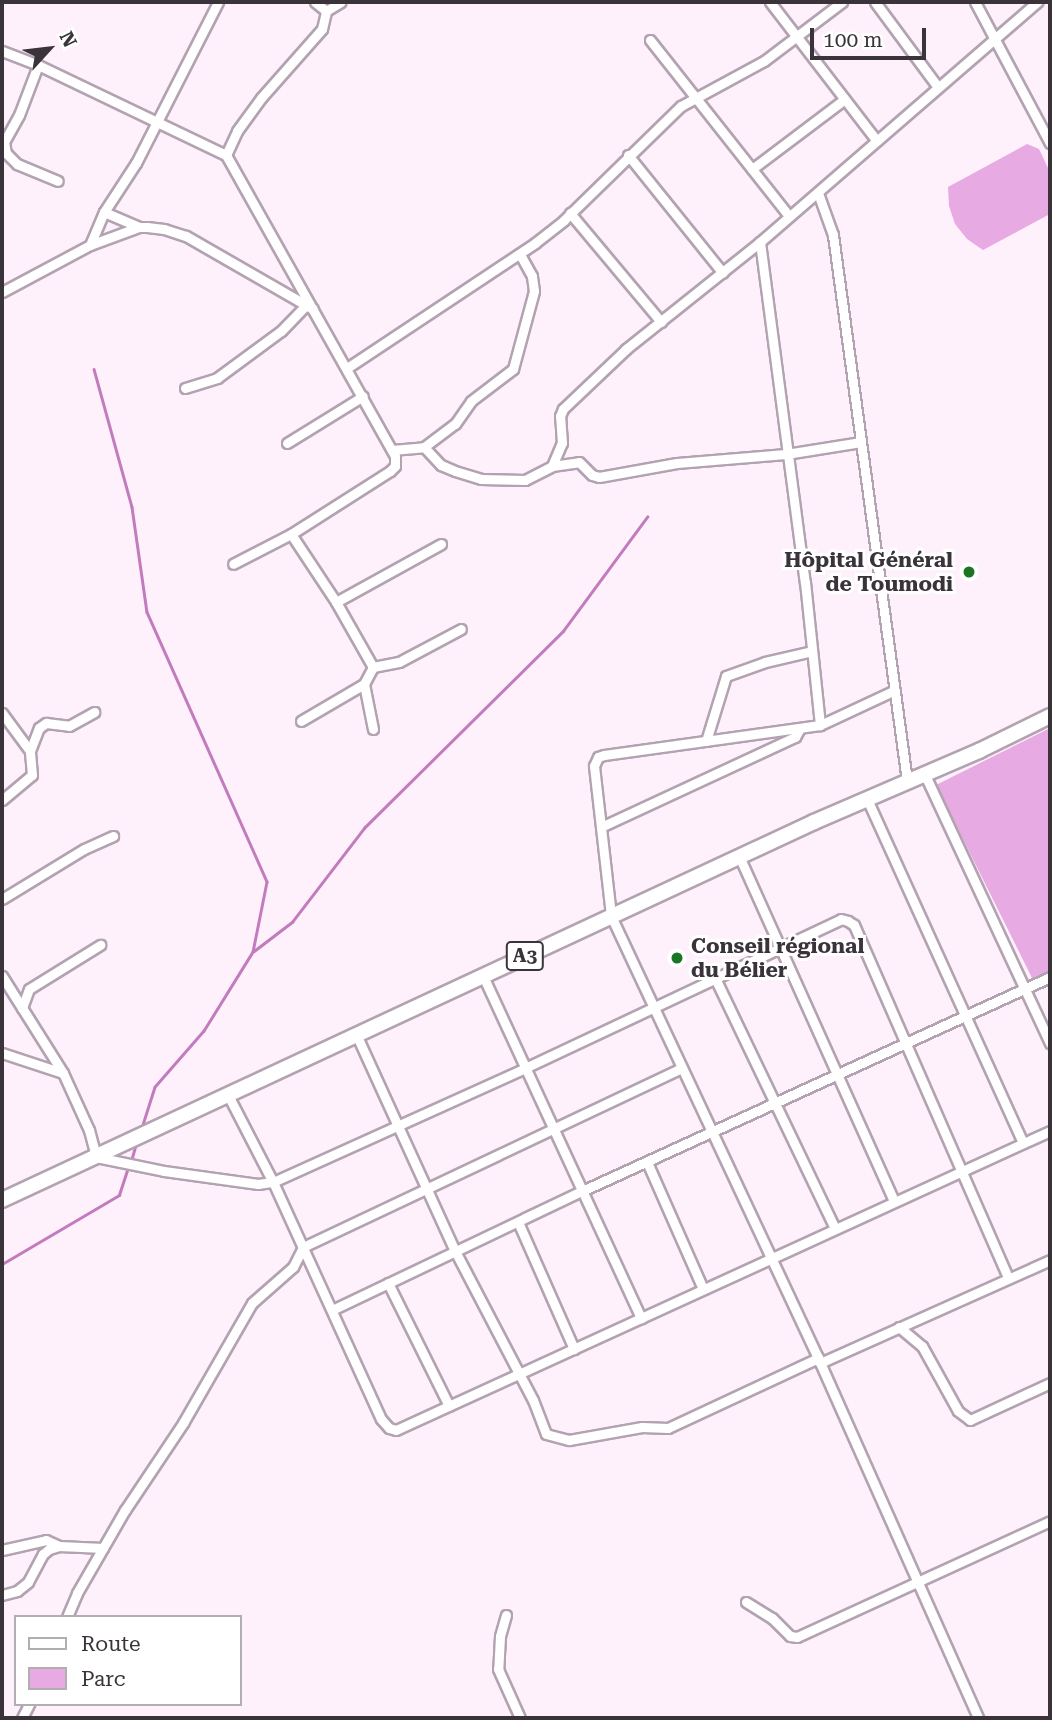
<!DOCTYPE html>
<meta charset="utf-8">
<style>
body{margin:0}
#map{position:relative;width:1052px;height:1720px;overflow:hidden;background:#fef1fc;font-family:"Roboto Serif",serif}
div>[style]{position:absolute}
[style*='--x']{left:calc(var(--x)*1px);top:calc(var(--y)*1px);width:calc(var(--w)*1px);rotate:calc(var(--a)*1deg)}
.green>*{inset:0;background:#e7aae2}
.stream>*{height:2.5px;margin:-1.25px;padding:0 1.25px;transform-origin:1.25px;border-radius:1.25px;background:#c27cbd}
.roads{filter:drop-shadow(2px 0 #b3a3b1) drop-shadow(-2px 0 #b3a3b1) drop-shadow(0 2px #b3a3b1) drop-shadow(0 -2px #b3a3b1)}
.street>*{height:9px;margin:-4.5px;padding:0 4.5px;transform-origin:4.5px;border-radius:4.5px;background:#fff}
.primary>*{height:14px;margin:-7px;padding:0 7px;transform-origin:7px;border-radius:7px;background:#fff}
.dots>*{width:19px;height:19px;translate:-50% -50%;box-sizing:border-box;border:4px solid #fff;border-radius:50%}
span{translate:-50% -50%;white-space:nowrap;text-align:center;line-height:1.15;-webkit-text-stroke:6px #fff;paint-order:stroke}
.shield-label span{padding:2px 5px;background:#fff;border:2px solid;border-radius:5px;-webkit-text-stroke-width:0}
.shield-label{font-size:19px;color:#3a343a;font-weight:700}
.poi-label{font-size:21px;color:#3a343a;font-weight:700}
.right{translate:-100% -50%;text-align:right}
.left{translate:0 -50%;text-align:left}
.frame{position:absolute;inset:0;border:4px solid #3a343a;pointer-events:none}
.legend{position:absolute;left:14px;top:1615px;width:228px;height:91px;box-sizing:border-box;background:#fff;border:2px solid #b0aeb0;margin:0;padding:9px 12px;list-style:none;font-size:21px;color:#3a343a}
.legend li{display:flex;align-items:center;gap:14px;height:35px}
.legend b{width:35px;border:2px solid #b0aeb0}
.north{position:absolute;left:14px;top:14px;width:70px;height:70px;-webkit-text-stroke:5px #fff;paint-order:stroke;rotate:63deg;font-size:19px;font-weight:700;line-height:28px;text-align:center;color:#3a343a}
.north::after{content:'';display:block;margin:auto;width:24px;height:32px;background:#3a343a;clip-path:polygon(50% 0,100% 100%,50% 72%,0 100%)}
.scale{position:absolute;left:810px;top:28px;width:116px;height:32px;box-sizing:border-box;border:4px solid #3a343a;border-top:0;padding-left:9px;font-size:21px;line-height:24px;white-space:nowrap;color:#3a343a;-webkit-text-stroke:5px #fff;paint-order:stroke}
</style>
<div id="map">
<div class="green">
<i style="clip-path:polygon(1027px 144px,1039px 149px,1050px 172px,1050px 214px,983px 250px,967px 239px,955px 224px,949px 206px,948px 187px)"></i>
<i style="clip-path:polygon(1050px 728px,1050px 972px,1033px 980px,936px 785px)"></i>
</div>
<div class="stream">
<i style="--x:94;--y:369;--w:143;--a:74.6"></i>
<i style="--x:132;--y:507;--w:106;--a:81.9"></i>
<i style="--x:147;--y:612;--w:295;--a:66"></i>
<i style="--x:267;--y:882;--w:71;--a:101.3"></i>
<i style="--x:253;--y:952;--w:93;--a:121.8"></i>
<i style="--x:204;--y:1031;--w:74;--a:131.2"></i>
<i style="--x:155;--y:1087;--w:43;--a:107.6"></i>
<i style="--x:254;--y:951;--w:48;--a:-37.3"></i>
<i style="--x:292;--y:922;--w:118;--a:-52.5"></i>
<i style="--x:364;--y:828;--w:280;--a:-44.7"></i>
<i style="--x:563;--y:631;--w:142;--a:-53.6"></i>
<i style="--x:131;--y:1161;--w:18;--a:-74"></i>
<i style="--x:2;--y:1264;--w:136;--a:-30.5"></i>
<i style="--x:119;--y:1195;--w:28;--a:-72"></i>
</div>
<div class="roads">
<div class="street">
<i style="--x:315;--y:2;--w:14;--a:39"></i>
<i style="--x:326;--y:11;--w:17;--a:-31"></i>
<i style="--x:770;--y:2;--w:175;--a:52.4"></i>
<i style="--x:875;--y:2;--w:106;--a:53.5"></i>
<i style="--x:975;--y:2;--w:160;--a:62"></i>
<i style="--x:650;--y:40;--w:224;--a:51.7"></i>
<i style="--x:2;--y:51;--w:39;--a:21"></i>
<i style="--x:38;--y:65;--w:208;--a:25.6"></i>
<i style="--x:226;--y:155;--w:345;--a:60.7"></i>
<i style="--x:395;--y:456;--w:10;--a:90"></i>
<i style="--x:395;--y:466;--w:7;--a:135"></i>
<i style="--x:390;--y:471;--w:117;--a:147.5"></i>
<i style="--x:291;--y:534;--w:65;--a:152.7"></i>
<i style="--x:38;--y:65;--w:53;--a:110.8"></i>
<i style="--x:19;--y:115;--w:31;--a:119"></i>
<i style="--x:4;--y:142;--w:11;--a:80"></i>
<i style="--x:6;--y:153;--w:16;--a:45"></i>
<i style="--x:17;--y:164;--w:44;--a:22.5"></i>
<i style="--x:226;--y:155;--w:26;--a:-65"></i>
<i style="--x:237;--y:131;--w:41;--a:-54"></i>
<i style="--x:261;--y:98;--w:92;--a:-48.5"></i>
<i style="--x:322;--y:29;--w:18;--a:-77"></i>
<i style="--x:628;--y:155;--w:151;--a:51.2"></i>
<i style="--x:752;--y:169;--w:116;--a:-37"></i>
<i style="--x:818;--y:193;--w:45;--a:70.3"></i>
<i style="--x:833;--y:235;--w:551;--a:82.28"></i>
<i style="--x:104;--y:212;--w:38;--a:23"></i>
<i style="--x:570;--y:213;--w:142;--a:50.1"></i>
<i style="--x:760;--y:242;--w:343;--a:82.5"></i>
<i style="--x:805;--y:582;--w:144;--a:84"></i>
<i style="--x:90;--y:245;--w:36;--a:-67"></i>
<i style="--x:104;--y:212;--w:59;--a:-56.9"></i>
<i style="--x:136;--y:163;--w:181;--a:-63"></i>
<i style="--x:2;--y:292;--w:100;--a:-28.1"></i>
<i style="--x:90;--y:245;--w:52;--a:-20.2"></i>
<i style="--x:139;--y:227;--w:8;--a:0"></i>
<i style="--x:147;--y:227;--w:17;--a:7"></i>
<i style="--x:164;--y:229;--w:23;--a:18"></i>
<i style="--x:186;--y:236;--w:146;--a:29.9"></i>
<i style="--x:347;--y:368;--w:226;--a:-33.6"></i>
<i style="--x:535;--y:243;--w:37;--a:-38"></i>
<i style="--x:564;--y:220;--w:163;--a:-44.3"></i>
<i style="--x:681;--y:106;--w:94;--a:-28.5"></i>
<i style="--x:764;--y:61;--w:98;--a:-37.1"></i>
<i style="--x:185;--y:388;--w:34;--a:-17"></i>
<i style="--x:217;--y:378;--w:79;--a:-36.3"></i>
<i style="--x:281;--y:331;--w:36;--a:-46"></i>
<i style="--x:287;--y:443;--w:89;--a:-31.7"></i>
<i style="--x:424;--y:447;--w:39;--a:-37"></i>
<i style="--x:455;--y:424;--w:28;--a:-55"></i>
<i style="--x:471;--y:401;--w:53;--a:-37.3"></i>
<i style="--x:513;--y:369;--w:81;--a:-74.9"></i>
<i style="--x:534;--y:291;--w:15;--a:-98"></i>
<i style="--x:532;--y:276;--w:25;--a:-119"></i>
<i style="--x:392;--y:450;--w:32;--a:-5"></i>
<i style="--x:424;--y:447;--w:25;--a:47"></i>
<i style="--x:441;--y:465;--w:15;--a:23"></i>
<i style="--x:455;--y:471;--w:27;--a:17"></i>
<i style="--x:481;--y:479;--w:44;--a:1.3"></i>
<i style="--x:525;--y:480;--w:30;--a:-27"></i>
<i style="--x:552;--y:466;--w:27;--a:-8"></i>
<i style="--x:579;--y:462;--w:18;--a:45"></i>
<i style="--x:592;--y:475;--w:7;--a:16"></i>
<i style="--x:599;--y:477;--w:79;--a:-10.2"></i>
<i style="--x:677;--y:463;--w:109;--a:-4.7"></i>
<i style="--x:786;--y:454;--w:76;--a:-9.1"></i>
<i style="--x:552;--y:466;--w:25;--a:-67"></i>
<i style="--x:562;--y:443;--w:27;--a:-94"></i>
<i style="--x:560;--y:416;--w:8;--a:-67"></i>
<i style="--x:563;--y:409;--w:87;--a:-43.6"></i>
<i style="--x:626;--y:349;--w:171;--a:-38.6"></i>
<i style="--x:760;--y:242;--w:367;--a:-40.9"></i>
<i style="--x:291;--y:534;--w:82;--a:56.5"></i>
<i style="--x:336;--y:602;--w:75;--a:60.4"></i>
<i style="--x:373;--y:667;--w:19;--a:118"></i>
<i style="--x:364;--y:684;--w:73;--a:149.6"></i>
<i style="--x:336;--y:602;--w:120;--a:-28.9"></i>
<i style="--x:373;--y:667;--w:26;--a:-11"></i>
<i style="--x:399;--y:662;--w:70;--a:-28"></i>
<i style="--x:364;--y:684;--w:46;--a:78.7"></i>
<i style="--x:893;--y:691;--w:81;--a:155"></i>
<i style="--x:820;--y:725;--w:218;--a:172.1"></i>
<i style="--x:604;--y:755;--w:6;--a:162"></i>
<i style="--x:598;--y:757;--w:10;--a:114"></i>
<i style="--x:594;--y:766;--w:151;--a:83.5"></i>
<i style="--x:611;--y:916;--w:488;--a:64.9"></i>
<i style="--x:818;--y:1358;--w:394;--a:66"></i>
<i style="--x:2;--y:713;--w:47;--a:53.6"></i>
<i style="--x:706;--y:741;--w:68;--a:-72.9"></i>
<i style="--x:726;--y:676;--w:41;--a:-19.7"></i>
<i style="--x:765;--y:662;--w:48;--a:-13.2"></i>
<i style="--x:925;--y:775;--w:296;--a:65"></i>
<i style="--x:867;--y:799;--w:378;--a:65.6"></i>
<i style="--x:2;--y:800;--w:39;--a:-40"></i>
<i style="--x:32;--y:775;--w:24;--a:-95"></i>
<i style="--x:30;--y:751;--w:25;--a:-69"></i>
<i style="--x:39;--y:728;--w:9;--a:-36"></i>
<i style="--x:46;--y:723;--w:23;--a:7"></i>
<i style="--x:69;--y:726;--w:29;--a:-29"></i>
<i style="--x:603;--y:826;--w:212;--a:-24.9"></i>
<i style="--x:795;--y:737;--w:10;--a:-61"></i>
<i style="--x:739;--y:856;--w:378;--a:65.8"></i>
<i style="--x:2;--y:899;--w:96;--a:-31.4"></i>
<i style="--x:84;--y:849;--w:32;--a:-24"></i>
<i style="--x:2;--y:976;--w:115;--a:57.8"></i>
<i style="--x:63;--y:1073;--w:63;--a:65.5"></i>
<i style="--x:89;--y:1130;--w:28;--a:75"></i>
<i style="--x:96;--y:1157;--w:69;--a:11.6"></i>
<i style="--x:164;--y:1171;--w:95;--a:7.9"></i>
<i style="--x:258;--y:1184;--w:15;--a:-8"></i>
<i style="--x:273;--y:1182;--w:277;--a:-24.3"></i>
<i style="--x:525;--y:1068;--w:349;--a:-25.2"></i>
<i style="--x:841;--y:919;--w:7;--a:16"></i>
<i style="--x:848;--y:921;--w:7;--a:34"></i>
<i style="--x:854;--y:925;--w:384;--a:66.4"></i>
<i style="--x:483;--y:976;--w:377;--a:65.2"></i>
<i style="--x:715;--y:978;--w:277;--a:64.4"></i>
<i style="--x:22;--y:1008;--w:20;--a:-70"></i>
<i style="--x:29;--y:989;--w:84;--a:-31.8"></i>
<i style="--x:356;--y:1034;--w:239;--a:65.5"></i>
<i style="--x:455;--y:1251;--w:168;--a:62.4"></i>
<i style="--x:533;--y:1400;--w:36;--a:69"></i>
<i style="--x:546;--y:1434;--w:24;--a:15"></i>
<i style="--x:569;--y:1440;--w:74;--a:-10.1"></i>
<i style="--x:642;--y:1427;--w:26;--a:2"></i>
<i style="--x:668;--y:1428;--w:166;--a:-25"></i>
<i style="--x:2;--y:1053;--w:64;--a:18.2"></i>
<i style="--x:228;--y:1095;--w:98;--a:62.7"></i>
<i style="--x:273;--y:1182;--w:260;--a:65.5"></i>
<i style="--x:381;--y:1419;--w:12;--a:48"></i>
<i style="--x:389;--y:1428;--w:7;--a:16"></i>
<i style="--x:396;--y:1430;--w:719;--a:-24.57"></i>
<i style="--x:647;--y:1162;--w:139;--a:66.2"></i>
<i style="--x:518;--y:1222;--w:139;--a:66.2"></i>
<i style="--x:388;--y:1283;--w:137;--a:63.6"></i>
<i style="--x:332;--y:1310;--w:277;--a:-25.5"></i>
<i style="--x:582;--y:1191;--w:515;--a:-24.57"></i>
<i style="--x:899;--y:1327;--w:30;--a:40"></i>
<i style="--x:922;--y:1346;--w:74;--a:61"></i>
<i style="--x:958;--y:1411;--w:15;--a:37"></i>
<i style="--x:970;--y:1420;--w:88;--a:-24.8"></i>
<i style="--x:820;--y:1363;--w:252;--a:-24.1"></i>
<i style="--x:2;--y:1550;--w:45;--a:-12.8"></i>
<i style="--x:46;--y:1540;--w:14;--a:25"></i>
<i style="--x:2;--y:1595;--w:16;--a:-15"></i>
<i style="--x:17;--y:1591;--w:14;--a:-39"></i>
<i style="--x:28;--y:1582;--w:32;--a:-62"></i>
<i style="--x:43;--y:1554;--w:8;--a:-40"></i>
<i style="--x:49;--y:1549;--w:10;--a:-17"></i>
<i style="--x:59;--y:1546;--w:44;--a:2.6"></i>
<i style="--x:746;--y:1602;--w:31;--a:32"></i>
<i style="--x:772;--y:1618;--w:25;--a:45"></i>
<i style="--x:790;--y:1636;--w:7;--a:8"></i>
<i style="--x:797;--y:1637;--w:278;--a:-24.6"></i>
<i style="--x:506;--y:1615;--w:22;--a:106"></i>
<i style="--x:500;--y:1636;--w:33;--a:93"></i>
<i style="--x:498;--y:1669;--w:54;--a:65.8"></i>
<i style="--x:67;--y:1617;--w:26;--a:-67"></i>
<i style="--x:77;--y:1593;--w:96;--a:-60"></i>
<i style="--x:125;--y:1510;--w:105;--a:-56.3"></i>
<i style="--x:183;--y:1423;--w:138;--a:-60.1"></i>
<i style="--x:252;--y:1303;--w:55;--a:-41.3"></i>
<i style="--x:293;--y:1267;--w:22;--a:-63"></i>
<i style="--x:303;--y:1247;--w:419;--a:-25.3"></i>
<i style="--x:22;--y:1718;--w:16;--a:-63"></i>
</div>
<div class="primary">
<i style="--x:2;--y:1200;--w:896;--a:-24.96"></i>
<i style="--x:814;--y:822;--w:180;--a:-23.3"></i>
<i style="--x:979;--y:751;--w:79;--a:-26.2"></i>
</div>
</div>
<div class="dots">
<i style="left:969px;top:572px;background:#1a7524"></i>
<i style="left:677px;top:958px;background:#1a7524"></i>
</div>
<div class="shield-label">
<span style="left:525px;top:956px">A3</span>
</div>
<div class="poi-label">
<span class="right" style="left:953px;top:572px">Hôpital Général<br>de Toumodi</span>
<span class="left" style="left:691px;top:958px">Conseil régional<br>du Bélier</span>
</div>
<div class="frame"></div>
<ul class="legend">
<li><b style="height:9px;background:#fff"></b>Route</li>
<li><b style="height:19px;background:#e7aae2"></b>Parc</li>
</ul>
<div class="north">N</div>
<div class="scale">100 m</div>
</div>
